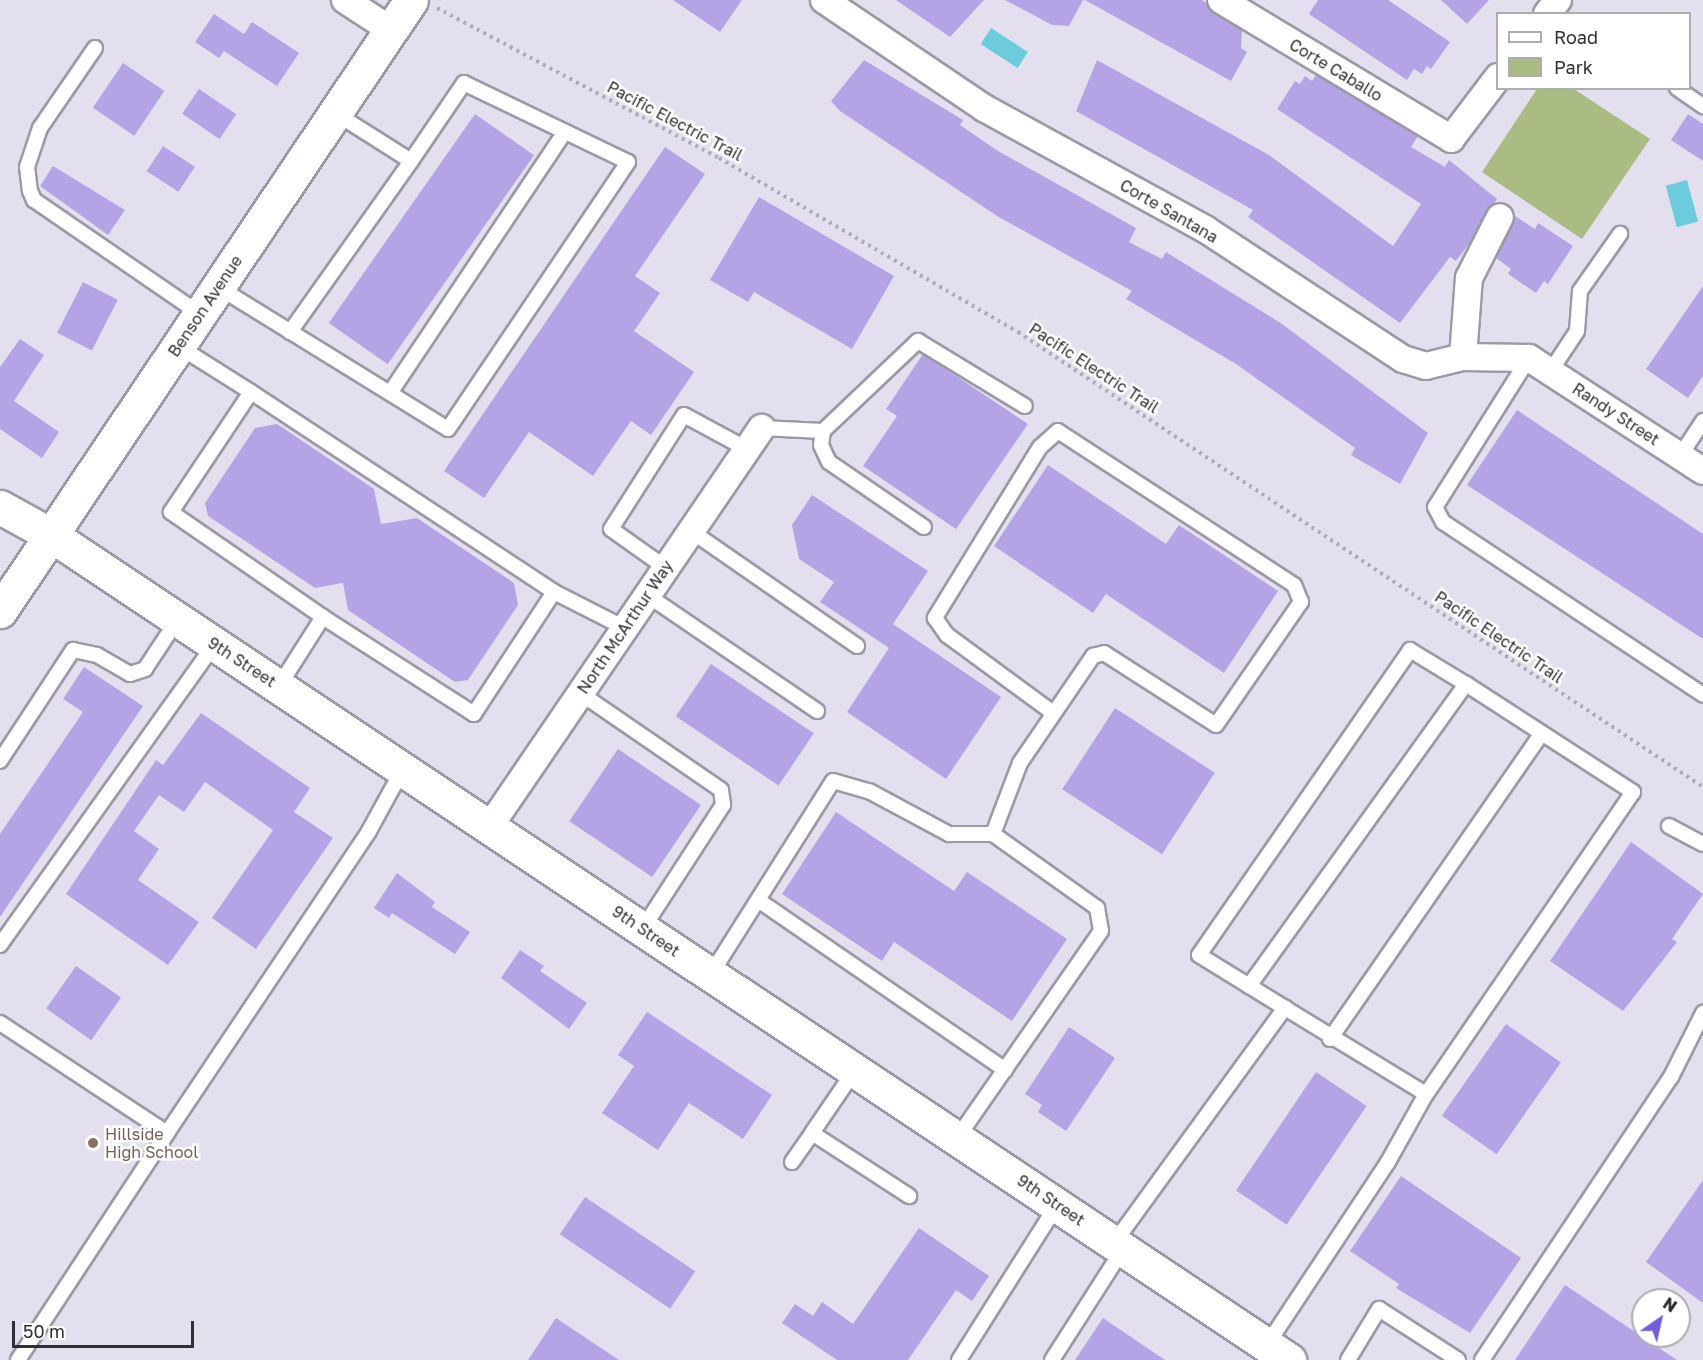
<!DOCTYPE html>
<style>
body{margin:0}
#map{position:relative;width:1703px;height:1360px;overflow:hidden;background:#e4dfef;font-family:"Golos Text",sans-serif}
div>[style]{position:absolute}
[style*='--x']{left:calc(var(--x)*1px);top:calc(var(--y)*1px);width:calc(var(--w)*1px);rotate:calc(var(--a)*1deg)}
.green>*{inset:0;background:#aabb84}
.water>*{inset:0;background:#6cccdd;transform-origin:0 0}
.building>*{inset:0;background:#b5a4e5;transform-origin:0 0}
.path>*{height:4px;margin-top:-2px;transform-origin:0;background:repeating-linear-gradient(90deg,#aeaab7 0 3px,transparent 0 7.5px)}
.roads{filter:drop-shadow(2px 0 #9d98a7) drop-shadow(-2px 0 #9d98a7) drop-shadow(0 2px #9d98a7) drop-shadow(0 -2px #9d98a7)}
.lane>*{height:14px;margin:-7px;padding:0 7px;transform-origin:7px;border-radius:7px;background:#fff}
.street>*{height:26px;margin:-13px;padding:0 13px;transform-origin:13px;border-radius:13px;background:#fff}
.secondary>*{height:33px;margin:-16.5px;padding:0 16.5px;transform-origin:16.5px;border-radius:16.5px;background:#fff}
.primary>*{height:33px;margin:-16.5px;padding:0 16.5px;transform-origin:16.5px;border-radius:16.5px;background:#fff}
.dots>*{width:16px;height:16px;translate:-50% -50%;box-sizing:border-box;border:3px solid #fff;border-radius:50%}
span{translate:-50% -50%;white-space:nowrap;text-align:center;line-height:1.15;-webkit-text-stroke:5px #fff;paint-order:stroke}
.street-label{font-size:16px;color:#312f35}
.education-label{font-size:16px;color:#785e54}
.left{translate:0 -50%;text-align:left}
.legend{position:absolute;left:1496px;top:12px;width:195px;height:78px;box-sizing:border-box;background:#fff;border:2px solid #adacae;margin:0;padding:8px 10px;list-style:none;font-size:18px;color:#312f35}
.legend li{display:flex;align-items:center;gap:12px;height:30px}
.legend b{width:30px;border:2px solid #adacae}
.north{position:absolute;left:1631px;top:1288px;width:60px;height:60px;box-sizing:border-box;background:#fff;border:2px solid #adacae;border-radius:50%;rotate:34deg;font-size:16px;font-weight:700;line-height:24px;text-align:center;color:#312f35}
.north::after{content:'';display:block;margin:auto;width:21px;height:27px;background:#715ed8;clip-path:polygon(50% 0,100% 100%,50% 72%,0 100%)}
.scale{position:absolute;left:12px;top:1321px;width:182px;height:27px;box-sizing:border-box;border:3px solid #312f35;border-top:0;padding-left:8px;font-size:18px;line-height:21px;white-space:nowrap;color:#312f35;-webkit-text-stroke:4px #fff;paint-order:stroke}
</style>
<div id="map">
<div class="green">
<i style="clip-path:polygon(1537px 89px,1574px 89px,1650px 139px,1582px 239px,1482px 172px)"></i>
</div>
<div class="water">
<i style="left:991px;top:28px;width:44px;height:19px;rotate:33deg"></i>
<i style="left:1687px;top:180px;width:43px;height:22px;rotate:75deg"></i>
</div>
<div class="building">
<i style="clip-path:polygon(673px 0,742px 0,720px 32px)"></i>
<i style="clip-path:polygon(896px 0,984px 0,950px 37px)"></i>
<i style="clip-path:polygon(1005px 0,1083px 0,1069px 26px,1052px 25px)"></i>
<i style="clip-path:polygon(1085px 0,1202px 0,1242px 30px,1241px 48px,1247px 52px,1231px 81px)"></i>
<i style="clip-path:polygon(1318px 0,1388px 0,1450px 42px,1431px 69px,1427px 66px,1422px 74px,1414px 69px,1407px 80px,1309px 14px)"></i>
<i style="clip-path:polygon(1441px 0,1489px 0,1467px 24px)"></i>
<i style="clip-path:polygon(214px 14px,244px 34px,252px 22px,299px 53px,277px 86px,224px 51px,219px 58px,195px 42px)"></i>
<i style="clip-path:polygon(864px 60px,963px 120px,960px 125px,998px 151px,1136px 228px,1129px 242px,1162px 259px,1166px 252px,1282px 324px,1428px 433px,1400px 484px,1351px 455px,1355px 448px,1236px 364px,1126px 299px,1132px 291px,997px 216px,840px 111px,831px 101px)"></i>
<i style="clip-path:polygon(1097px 60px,1269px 155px,1393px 246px,1421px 204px,1277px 109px,1295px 81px,1300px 84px,1305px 76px,1312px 81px,1316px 75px,1418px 136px,1411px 147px,1445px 167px,1449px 160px,1497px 199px,1469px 244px,1456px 261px,1450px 257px,1400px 323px,1248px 217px,1253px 210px,1076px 111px)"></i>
<i style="left:123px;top:63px;width:50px;height:54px;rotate:34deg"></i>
<i style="left:199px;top:89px;width:45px;height:30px;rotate:34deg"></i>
<i style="left:475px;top:114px;width:72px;height:255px;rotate:35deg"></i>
<i style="clip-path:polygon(1688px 114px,1703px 124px,1703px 161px,1671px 140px)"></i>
<i style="left:163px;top:146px;width:38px;height:30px;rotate:33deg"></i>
<i style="clip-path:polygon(665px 147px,705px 174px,635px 276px,660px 293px,634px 331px,694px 372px,651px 435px,631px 421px,593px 476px,529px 432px,484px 498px,444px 471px)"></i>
<i style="clip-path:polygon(53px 166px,125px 210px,108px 235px,40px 186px)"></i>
<i style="clip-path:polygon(759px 197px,894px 276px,852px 349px,754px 292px,748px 302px,710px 280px)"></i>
<i style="clip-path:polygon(1515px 216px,1535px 229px,1538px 223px,1573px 246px,1548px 284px,1544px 281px,1536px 293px,1508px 274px,1511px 269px,1496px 258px)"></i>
<i style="left:83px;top:282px;width:39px;height:57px;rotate:27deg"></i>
<i style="clip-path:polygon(1703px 286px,1703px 376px,1688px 398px,1646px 369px)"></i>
<i style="clip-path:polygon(20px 339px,44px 355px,14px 401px,59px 432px,42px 458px,0 429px,0 367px)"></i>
<i style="clip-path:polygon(923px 354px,1028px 424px,956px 529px,863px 466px,897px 416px,886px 409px)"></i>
<i style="clip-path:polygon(1517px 410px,1703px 534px,1703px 639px,1467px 485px)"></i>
<i style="clip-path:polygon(277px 424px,374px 489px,381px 524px,417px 518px,514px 583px,518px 605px,468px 680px,455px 682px,348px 610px,343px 583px,315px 588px,208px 516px,205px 503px,255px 428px)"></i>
<i style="clip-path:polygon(1048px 465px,1166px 544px,1179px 525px,1278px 591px,1224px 673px,1106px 594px,1093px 613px,994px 546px)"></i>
<i style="clip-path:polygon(812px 495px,928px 571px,893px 624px,1001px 697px,946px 779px,847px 712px,889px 648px,820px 602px,834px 582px,799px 559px,792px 525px)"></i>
<i style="left:711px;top:664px;width:124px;height:63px;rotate:34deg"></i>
<i style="clip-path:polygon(84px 667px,143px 706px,0 917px,0 834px,83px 712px,63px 699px)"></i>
<i style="left:1115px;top:708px;width:119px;height:97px;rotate:33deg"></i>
<i style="clip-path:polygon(201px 713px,310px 788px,294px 812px,333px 838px,256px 949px,212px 918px,273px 830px,205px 782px,184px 812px,159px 795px,134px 831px,159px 849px,138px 880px,199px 922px,168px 965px,66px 894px,156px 760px,163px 765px)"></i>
<i style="left:618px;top:749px;width:100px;height:87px;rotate:34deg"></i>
<i style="clip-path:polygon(836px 812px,954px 891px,967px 872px,1067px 939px,1012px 1021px,894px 942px,882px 961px,782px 894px)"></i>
<i style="clip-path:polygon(1631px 842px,1703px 894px,1672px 939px,1677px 942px,1623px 1011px,1550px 961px)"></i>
<i style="clip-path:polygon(397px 873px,435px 902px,432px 907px,470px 932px,455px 954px,392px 913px,389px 918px,374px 908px)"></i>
<i style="clip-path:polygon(520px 950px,544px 966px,540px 971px,587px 1003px,569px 1029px,501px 978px)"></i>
<i style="left:76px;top:966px;width:55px;height:52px;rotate:35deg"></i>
<i style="clip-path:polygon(647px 1012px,772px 1095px,743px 1139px,689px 1103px,658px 1150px,602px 1113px,634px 1066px,618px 1055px)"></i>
<i style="left:1506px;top:1024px;width:67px;height:112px;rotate:35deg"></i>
<i style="clip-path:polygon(1069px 1027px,1115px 1058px,1066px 1131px,1038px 1112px,1042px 1105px,1025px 1094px)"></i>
<i style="left:1316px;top:1072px;width:61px;height:143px;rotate:34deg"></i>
<i style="clip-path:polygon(1401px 1176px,1521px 1258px,1470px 1333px,1396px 1288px,1399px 1284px,1350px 1251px)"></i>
<i style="clip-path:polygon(1703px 1180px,1703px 1303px,1646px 1262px)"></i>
<i style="left:585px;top:1197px;width:133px;height:45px;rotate:34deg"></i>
<i style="clip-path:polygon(919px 1228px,989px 1276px,972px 1301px,956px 1290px,908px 1360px,837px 1360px,782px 1323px,795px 1304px,813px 1316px,822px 1302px,853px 1324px)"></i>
<i style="clip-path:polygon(1565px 1285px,1677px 1360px,1515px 1360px)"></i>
<i style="clip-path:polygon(556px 1318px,619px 1360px,528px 1360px)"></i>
<i style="clip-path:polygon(1103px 1318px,1165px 1360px,1075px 1360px)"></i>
</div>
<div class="path">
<i style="--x:437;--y:8;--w:319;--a:28"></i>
<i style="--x:719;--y:158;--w:346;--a:30.2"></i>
<i style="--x:1018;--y:332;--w:822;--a:33.59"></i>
</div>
<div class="roads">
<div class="lane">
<i style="--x:95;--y:48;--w:97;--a:124.5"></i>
<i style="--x:40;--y:128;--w:41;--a:108.4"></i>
<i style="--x:27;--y:167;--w:24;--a:83"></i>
<i style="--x:30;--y:191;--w:10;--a:66"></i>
<i style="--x:34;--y:200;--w:201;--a:34.5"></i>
<i style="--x:1677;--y:88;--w:32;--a:35"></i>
<i style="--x:218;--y:287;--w:270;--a:31.7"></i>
<i style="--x:448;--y:429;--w:322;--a:-56"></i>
<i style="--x:628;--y:162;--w:182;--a:-154.3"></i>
<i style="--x:464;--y:83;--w:94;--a:124.2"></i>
<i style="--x:411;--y:161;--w:90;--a:-147.7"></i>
<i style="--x:290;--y:332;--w:209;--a:-54.7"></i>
<i style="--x:178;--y:346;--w:86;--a:32.2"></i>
<i style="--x:1529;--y:358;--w:176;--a:122.2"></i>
<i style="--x:1435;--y:507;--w:17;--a:62"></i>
<i style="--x:1443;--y:522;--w:312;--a:33.6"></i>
<i style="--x:1550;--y:372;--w:49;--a:-56.6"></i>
<i style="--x:1577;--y:331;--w:40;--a:-85.7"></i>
<i style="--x:1580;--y:291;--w:70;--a:-54.9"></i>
<i style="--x:390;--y:393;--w:314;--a:-56.2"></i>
<i style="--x:761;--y:428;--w:62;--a:2.8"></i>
<i style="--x:823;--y:431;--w:131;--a:-43.5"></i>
<i style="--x:918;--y:341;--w:125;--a:31.3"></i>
<i style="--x:823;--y:431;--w:14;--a:98"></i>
<i style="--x:821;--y:445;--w:19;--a:65"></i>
<i style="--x:829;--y:462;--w:115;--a:34.4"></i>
<i style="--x:1680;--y:456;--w:42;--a:-56.7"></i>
<i style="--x:691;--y:531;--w:202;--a:34.7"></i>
<i style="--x:666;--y:568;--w:67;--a:-144.7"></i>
<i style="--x:611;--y:529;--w:135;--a:-57.4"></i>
<i style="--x:684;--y:415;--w:72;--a:28.4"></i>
<i style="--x:554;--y:592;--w:80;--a:26.9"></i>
<i style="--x:647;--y:595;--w:206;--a:34.3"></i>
<i style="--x:279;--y:686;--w:82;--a:-57.5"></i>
<i style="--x:323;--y:617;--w:185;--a:-145.4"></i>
<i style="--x:171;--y:512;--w:144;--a:-56.3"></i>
<i style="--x:251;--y:392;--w:363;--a:33.4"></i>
<i style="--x:554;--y:592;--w:146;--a:123.3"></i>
<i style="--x:474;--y:714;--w:179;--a:-147.3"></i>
<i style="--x:580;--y:693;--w:171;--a:34.5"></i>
<i style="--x:721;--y:790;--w:15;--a:82"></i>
<i style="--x:723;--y:805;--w:147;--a:123"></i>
<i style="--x:0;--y:761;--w:133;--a:-56.7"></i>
<i style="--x:73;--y:650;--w:25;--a:12"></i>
<i style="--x:97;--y:655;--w:38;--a:30"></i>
<i style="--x:130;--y:674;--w:16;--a:-18"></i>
<i style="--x:145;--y:669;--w:60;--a:-56.6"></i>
<i style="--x:1669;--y:826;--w:38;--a:28"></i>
<i style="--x:993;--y:834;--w:76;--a:-69.2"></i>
<i style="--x:1020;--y:763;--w:130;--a:-55.7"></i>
<i style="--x:1093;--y:656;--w:11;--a:-15"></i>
<i style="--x:1104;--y:653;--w:133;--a:32.7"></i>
<i style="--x:1216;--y:725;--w:150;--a:-55.4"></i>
<i style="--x:1301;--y:602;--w:18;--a:-112"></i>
<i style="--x:1294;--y:585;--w:282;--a:-146.9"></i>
<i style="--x:1058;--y:431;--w:24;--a:138"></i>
<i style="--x:1040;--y:447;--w:201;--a:121.6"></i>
<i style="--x:935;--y:618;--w:21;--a:55"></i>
<i style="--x:947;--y:635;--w:132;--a:36.3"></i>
<i style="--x:758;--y:900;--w:300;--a:34.5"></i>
<i style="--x:0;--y:945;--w:370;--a:-54.5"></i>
<i style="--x:711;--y:974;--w:228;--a:-57.7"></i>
<i style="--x:833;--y:781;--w:37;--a:16"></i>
<i style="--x:869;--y:791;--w:91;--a:28.3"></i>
<i style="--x:949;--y:834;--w:44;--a:0"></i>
<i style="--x:993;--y:834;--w:128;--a:35.4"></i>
<i style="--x:1097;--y:908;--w:23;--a:80"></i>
<i style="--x:1101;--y:931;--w:252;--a:124.8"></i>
<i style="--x:1249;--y:986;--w:372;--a:-54.3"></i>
<i style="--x:1466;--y:684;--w:199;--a:32.9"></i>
<i style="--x:1633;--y:792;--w:366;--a:124.4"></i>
<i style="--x:1426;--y:1094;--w:78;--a:119.2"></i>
<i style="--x:1388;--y:1162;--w:219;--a:123.5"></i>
<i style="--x:1285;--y:1008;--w:101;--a:-148.4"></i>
<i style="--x:1199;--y:955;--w:371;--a:-55.3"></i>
<i style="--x:1410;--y:650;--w:66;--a:31.3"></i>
<i style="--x:0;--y:1023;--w:200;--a:33.4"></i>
<i style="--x:167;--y:1133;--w:363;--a:-56.2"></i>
<i style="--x:369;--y:831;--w:71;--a:-61.3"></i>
<i style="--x:1330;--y:1039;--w:372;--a:-55.3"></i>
<i style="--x:855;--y:1070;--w:76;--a:124.3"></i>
<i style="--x:812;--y:1133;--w:116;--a:33"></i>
<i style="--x:792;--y:1162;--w:35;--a:-55"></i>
<i style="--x:1114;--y:1243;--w:291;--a:-54"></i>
<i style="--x:1285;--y:1008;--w:165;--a:31.4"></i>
<i style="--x:18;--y:1360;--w:272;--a:-56.7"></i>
<i style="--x:959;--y:1360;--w:183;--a:-57.7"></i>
<i style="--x:1052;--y:1360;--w:132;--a:-57.4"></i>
<i style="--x:1348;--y:1360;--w:60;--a:-58.7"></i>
<i style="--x:1379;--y:1309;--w:94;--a:32.8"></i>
<i style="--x:1482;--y:1360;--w:340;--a:-56.3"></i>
<i style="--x:1671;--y:1077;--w:72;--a:-63.4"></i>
</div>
<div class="street">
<i style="--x:345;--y:0;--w:55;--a:33.1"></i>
<i style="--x:824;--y:0;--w:193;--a:34"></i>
<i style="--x:984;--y:108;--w:252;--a:28.7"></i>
<i style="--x:1205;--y:229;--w:237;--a:33.3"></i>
<i style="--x:1403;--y:359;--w:24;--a:17"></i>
<i style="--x:1426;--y:366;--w:38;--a:-14"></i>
<i style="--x:1463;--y:357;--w:66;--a:0.9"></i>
<i style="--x:1529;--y:358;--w:207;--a:33"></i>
<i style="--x:1221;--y:0;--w:269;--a:31.1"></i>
<i style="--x:1451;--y:139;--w:78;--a:-52.8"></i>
<i style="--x:1547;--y:14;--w:18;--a:-52"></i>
<i style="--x:1463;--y:357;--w:79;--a:-85.7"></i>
<i style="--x:1469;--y:278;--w:68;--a:-63.1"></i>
<i style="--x:490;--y:826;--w:482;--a:-55.7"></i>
</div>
<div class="secondary">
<i style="--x:0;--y:507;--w:58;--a:28.8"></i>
<i style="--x:51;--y:535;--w:1488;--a:33.68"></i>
</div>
<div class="primary">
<i style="--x:0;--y:611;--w:736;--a:-56.07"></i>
</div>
</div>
<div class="dots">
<i style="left:93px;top:1143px;background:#8d6e63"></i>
</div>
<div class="street-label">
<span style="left:1336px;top:70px;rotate:31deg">Corte Caballo</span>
<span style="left:675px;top:121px;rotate:28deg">Pacific Electric Trail</span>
<span style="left:1169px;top:211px;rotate:30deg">Corte Santana</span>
<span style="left:205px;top:306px;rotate:-56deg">Benson Avenue</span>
<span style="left:1094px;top:368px;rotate:33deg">Pacific Electric Trail</span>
<span style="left:1616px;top:414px;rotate:33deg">Randy Street</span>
<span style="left:625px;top:627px;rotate:-56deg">North McArthur Way</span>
<span style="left:1499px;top:637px;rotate:34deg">Pacific Electric Trail</span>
<span style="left:242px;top:662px;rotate:33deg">9th Street</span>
<span style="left:646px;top:931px;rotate:34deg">9th Street</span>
<span style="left:1051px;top:1200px;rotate:34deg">9th Street</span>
</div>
<div class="education-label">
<span class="left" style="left:105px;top:1143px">Hillside<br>High School</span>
</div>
<ul class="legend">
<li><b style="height:8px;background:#fff"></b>Road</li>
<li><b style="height:16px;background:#aabb84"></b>Park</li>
</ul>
<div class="north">N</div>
<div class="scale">50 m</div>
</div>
